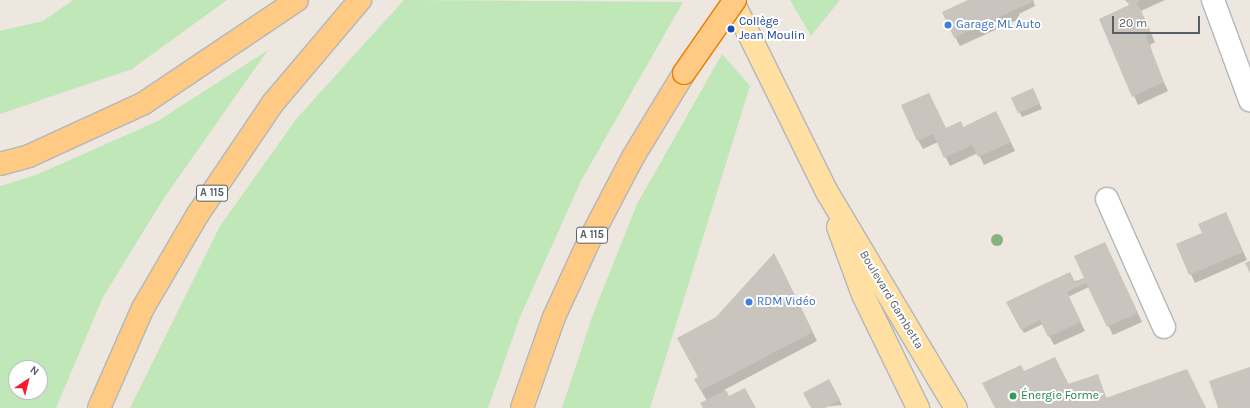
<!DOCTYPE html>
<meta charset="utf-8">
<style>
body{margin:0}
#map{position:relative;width:1250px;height:408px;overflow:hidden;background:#ede7df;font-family:Karla,sans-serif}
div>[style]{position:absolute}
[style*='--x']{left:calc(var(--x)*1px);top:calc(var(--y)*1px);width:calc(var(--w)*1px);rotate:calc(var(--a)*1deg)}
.green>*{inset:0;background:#c0e7b8}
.shadow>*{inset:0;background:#0003}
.building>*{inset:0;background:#cac4be;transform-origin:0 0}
.roads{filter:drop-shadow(1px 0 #b2b7bc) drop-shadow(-1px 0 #b2b7bc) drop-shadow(0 1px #b2b7bc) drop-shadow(0 -1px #b2b7bc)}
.minor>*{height:22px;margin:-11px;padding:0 11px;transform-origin:11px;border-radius:11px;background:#fff}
.major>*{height:22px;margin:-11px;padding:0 11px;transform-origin:11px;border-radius:11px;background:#ffe0a2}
.highway>*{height:22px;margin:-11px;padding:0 11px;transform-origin:11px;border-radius:11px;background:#ffcb84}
.bridges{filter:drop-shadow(1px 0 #ec7b00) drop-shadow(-1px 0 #ec7b00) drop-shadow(0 1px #ec7b00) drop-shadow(0 -1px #ec7b00)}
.highway-bridge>*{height:22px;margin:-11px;padding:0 11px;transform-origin:11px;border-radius:11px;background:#ffcb84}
.trees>*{width:12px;height:12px;margin:-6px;border-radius:50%;background:#89b17d}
.dots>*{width:11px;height:11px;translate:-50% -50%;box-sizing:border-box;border:2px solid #fff;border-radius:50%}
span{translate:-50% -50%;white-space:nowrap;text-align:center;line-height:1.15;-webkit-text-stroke:4px #fff;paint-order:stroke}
.shield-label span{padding:1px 3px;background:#fff;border:1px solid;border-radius:3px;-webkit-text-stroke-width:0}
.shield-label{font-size:11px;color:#585e62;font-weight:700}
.transit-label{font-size:12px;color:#164399}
.left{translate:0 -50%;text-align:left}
.shop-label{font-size:12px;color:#366cbe}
.street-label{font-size:12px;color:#585e62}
.leisure-label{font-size:12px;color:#27864d}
.north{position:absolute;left:8px;top:360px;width:40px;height:40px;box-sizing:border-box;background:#fff;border:1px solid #bcbfc0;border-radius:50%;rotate:35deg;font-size:11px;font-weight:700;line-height:16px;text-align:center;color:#585e62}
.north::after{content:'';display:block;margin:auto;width:14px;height:18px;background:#f81a2e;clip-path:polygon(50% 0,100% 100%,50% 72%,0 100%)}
.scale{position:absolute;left:1112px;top:16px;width:88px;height:18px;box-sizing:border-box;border:2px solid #585e62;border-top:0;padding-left:5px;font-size:12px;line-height:14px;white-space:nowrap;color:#585e62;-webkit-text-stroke:3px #fff;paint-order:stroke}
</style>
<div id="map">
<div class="green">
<i style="clip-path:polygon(73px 0,227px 0,132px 69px,0 114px,0 31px,43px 21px)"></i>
<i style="clip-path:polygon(404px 0,683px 2px,581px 181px,520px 317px,488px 408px,130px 408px,220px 226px,297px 118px)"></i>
<i style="clip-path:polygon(790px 0,840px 0,811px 36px)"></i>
<i style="clip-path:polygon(evenodd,268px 50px,164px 198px,103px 297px,56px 408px,0 408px,0 186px,36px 175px,158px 121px,268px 50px,16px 368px,40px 368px,40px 392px,16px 392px,16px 368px)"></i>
<i style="clip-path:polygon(722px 54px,750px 86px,650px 408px,562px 408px,592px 317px,637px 204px)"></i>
</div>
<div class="shadow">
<i style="clip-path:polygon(970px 0,1033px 0,1035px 6px,1019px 14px,1021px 18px,960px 46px,955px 37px)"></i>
<i style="clip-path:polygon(1125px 0,1165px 0,1141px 11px,1155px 42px,1150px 45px,1156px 65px,1168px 91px,1138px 105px,1100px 19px,1131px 6px)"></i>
<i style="clip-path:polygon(929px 94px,946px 129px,963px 128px,996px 112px,1015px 151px,984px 165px,978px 153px,950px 166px,938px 142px,923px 149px,918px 140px)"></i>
<i style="clip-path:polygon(1035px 94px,1042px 109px,1022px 117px,1013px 98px)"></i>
<i style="clip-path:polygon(1226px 213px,1247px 260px,1195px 283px,1177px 245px,1203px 233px)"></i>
<i style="clip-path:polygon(1105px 243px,1142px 322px,1113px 335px,1089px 287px,1068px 297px,1085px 331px,1054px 345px,1043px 324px,1024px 333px,1007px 302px,1085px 278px)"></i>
<i style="clip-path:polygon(779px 263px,817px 341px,724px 390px,729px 397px,755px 408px,704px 408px,707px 401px,695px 380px,699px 377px,717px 318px)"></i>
<i style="clip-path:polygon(1055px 358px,1069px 385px,1097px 375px,1107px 399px,1186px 370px,1206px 408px,996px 408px,1024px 372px)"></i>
<i style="clip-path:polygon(829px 380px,842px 405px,812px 408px)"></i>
</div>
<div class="building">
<i style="clip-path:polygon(968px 0,1033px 0,1034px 1px,954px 38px,942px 12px)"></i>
<i style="clip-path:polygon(1127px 0,1141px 0,1137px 2px,1151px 33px,1146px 36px,1164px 82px,1132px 97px,1099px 19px,1129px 5px)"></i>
<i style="left:1033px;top:88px;width:17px;height:24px;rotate:66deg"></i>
<i style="clip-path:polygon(929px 93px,946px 128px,961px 121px,963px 127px,996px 111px,1011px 142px,978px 157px,972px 145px,944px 158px,933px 134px,917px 141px,901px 105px)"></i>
<i style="clip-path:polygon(1226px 212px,1243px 252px,1189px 275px,1176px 244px,1202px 233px,1198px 224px)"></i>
<i style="clip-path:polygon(1105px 242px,1138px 313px,1107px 327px,1086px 283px,1067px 292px,1081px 322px,1048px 337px,1040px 320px,1021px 330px,1006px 302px,1070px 272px,1075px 282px,1084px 278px,1074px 256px)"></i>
<i style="clip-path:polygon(774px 253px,813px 332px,701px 391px,694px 379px,698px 377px,677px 338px,716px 317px)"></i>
<i style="clip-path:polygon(1250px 261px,1250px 273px,1245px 263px)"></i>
<i style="clip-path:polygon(1055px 357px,1068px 384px,1098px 374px,1106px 398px,1187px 369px,1206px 408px,995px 408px,982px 383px,1021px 365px,1024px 371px)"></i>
<i style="clip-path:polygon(1250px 367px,1250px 408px,1218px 408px,1209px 381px)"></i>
<i style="clip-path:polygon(829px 379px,840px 400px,825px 408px,811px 408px,803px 393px)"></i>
<i style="clip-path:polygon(745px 388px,756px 408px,703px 408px,700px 403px,726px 390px,729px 396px)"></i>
</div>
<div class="roads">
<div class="minor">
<i style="--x:1213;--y:0;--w:107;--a:69.7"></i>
<i style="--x:1107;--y:199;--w:140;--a:66"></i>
</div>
<div class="major">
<i style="--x:732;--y:0;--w:214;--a:63.7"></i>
<i style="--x:827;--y:192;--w:252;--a:59.2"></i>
<i style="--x:838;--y:227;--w:72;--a:69.8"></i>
<i style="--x:863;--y:295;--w:126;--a:64"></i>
</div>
<div class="highway">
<i style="--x:0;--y:164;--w:30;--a:-15"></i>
<i style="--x:29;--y:156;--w:127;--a:-24.7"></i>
<i style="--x:144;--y:103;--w:184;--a:-33.9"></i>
<i style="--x:99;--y:408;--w:109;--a:-66.3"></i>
<i style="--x:143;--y:308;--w:109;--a:-59.7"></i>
<i style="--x:198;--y:214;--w:134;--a:-56"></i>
<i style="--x:273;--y:103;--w:135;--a:-49.8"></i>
<i style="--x:522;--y:408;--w:96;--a:-70.6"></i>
<i style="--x:554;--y:317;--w:81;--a:-65.3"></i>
<i style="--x:588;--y:243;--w:97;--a:-62.4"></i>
<i style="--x:633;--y:157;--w:98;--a:-58.7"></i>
</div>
</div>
<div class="bridges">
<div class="highway-bridge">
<i style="--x:684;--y:73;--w:89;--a:-55.1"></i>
</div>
</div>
<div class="trees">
<i style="left:997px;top:240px"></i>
</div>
<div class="dots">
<i style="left:948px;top:25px;background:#3f7fe0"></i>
<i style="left:731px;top:29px;background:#1a4fb4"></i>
<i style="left:749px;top:302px;background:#3f7fe0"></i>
<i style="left:1013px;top:396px;background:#2e9e5b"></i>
</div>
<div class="shield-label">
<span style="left:212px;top:193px">A 115</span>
<span style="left:592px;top:235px">A 115</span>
</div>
<div class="transit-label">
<span class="left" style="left:739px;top:29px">Collège<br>Jean Moulin</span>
</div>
<div class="shop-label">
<span class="left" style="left:956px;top:25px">Garage ML Auto</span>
<span class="left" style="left:757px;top:302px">RDM Vidéo</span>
</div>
<div class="street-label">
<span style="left:891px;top:300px;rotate:59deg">Boulevard Gambetta</span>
</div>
<div class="leisure-label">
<span class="left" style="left:1021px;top:396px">Énergie Forme</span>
</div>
<div class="north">N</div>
<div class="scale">20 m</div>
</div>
